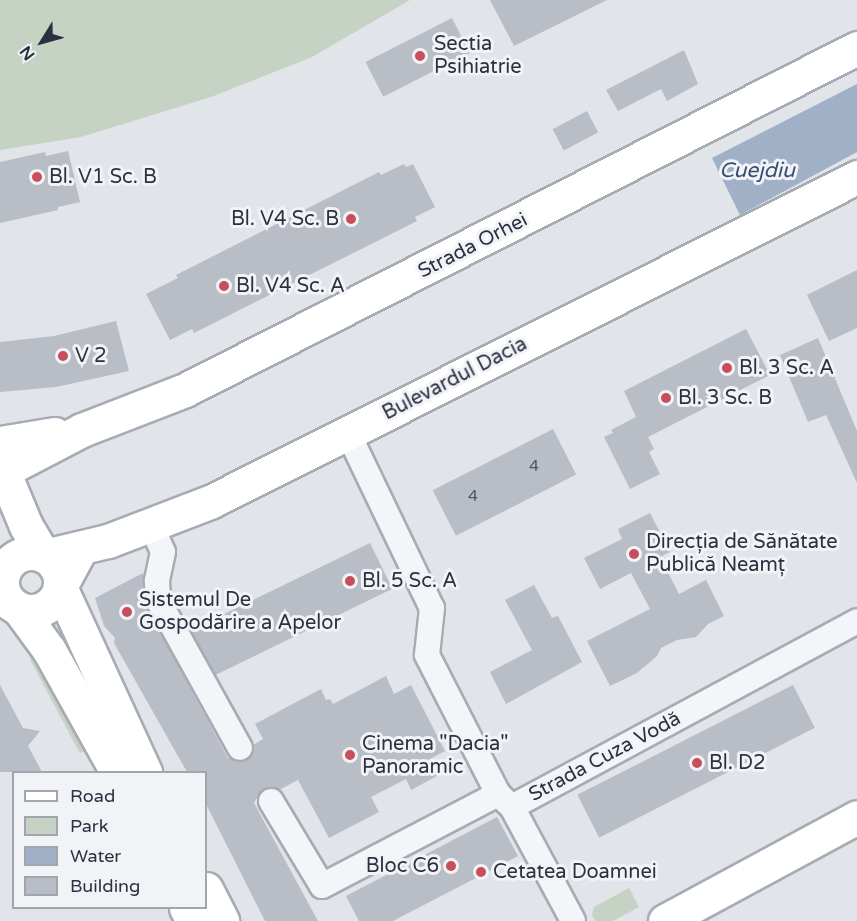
<!DOCTYPE html>
<meta charset="utf-8">
<style>
body{margin:0}
#map{position:relative;width:857px;height:921px;overflow:hidden;background:#e1e4e9;font-family:"Varela Round",sans-serif}
div>[style]{position:absolute}
[style*='--x']{left:calc(var(--x)*1px);top:calc(var(--y)*1px);width:calc(var(--w)*1px);rotate:calc(var(--a)*1deg)}
.green>*{inset:0;background:#c6d2c3;transform-origin:0 0}
.water>*{inset:0;background:#9fb0c7}
.building>*{inset:0;background:#b9bdc6;transform-origin:0 0}
.roads{filter:drop-shadow(2px 0 #a7abb3) drop-shadow(-2px 0 #a7abb3) drop-shadow(0 2px #a7abb3) drop-shadow(0 -2px #a7abb3)}
.street>*{height:24px;margin:-12px;padding:0 12px;transform-origin:12px;border-radius:12px;background:#f4f5f8}
.secondary>*{height:33px;margin:-16.5px;padding:0 16.5px;transform-origin:16.5px;border-radius:16.5px;background:#fff}
.secondary>.ring{margin:-16.5px;padding:0;box-sizing:content-box;background:none;border:33px solid #fff;border-radius:50%}
.primary>*{height:33px;margin:-16.5px;padding:0 16.5px;transform-origin:16.5px;border-radius:16.5px;background:#fff}
.dots>*{width:16px;height:16px;translate:-50% -50%;box-sizing:border-box;border:3px solid #f1f3f7;border-radius:50%}
span{translate:-50% -50%;white-space:nowrap;text-align:center;line-height:1.15;-webkit-text-stroke:6px #f1f3f7;paint-order:stroke}
.number-label{font-size:16px;color:#4e5462}
.number-label span{-webkit-text-stroke-width:0}
.poi-label{font-size:20px;color:#2b3140}
.left{translate:0 -50%;text-align:left}
.right{translate:-100% -50%;text-align:right}
.street-label{font-size:20px;color:#2b3140}
.water-label{font-size:21px;color:#374e71;font-style:italic}
.legend{position:absolute;left:12px;top:771px;width:195px;height:138px;box-sizing:border-box;background:#f1f3f7;border:2px solid #a2a5ae;margin:0;padding:8px 10px;list-style:none;font-size:18px;color:#2b3140}
.legend li{display:flex;align-items:center;gap:12px;height:30px}
.legend b{width:30px;border:2px solid #a2a5ae}
.north{position:absolute;left:12px;top:12px;width:60px;height:60px;-webkit-text-stroke:4px #f1f3f7;paint-order:stroke;rotate:233deg;font-size:16px;font-weight:700;line-height:24px;text-align:center;color:#2b3140}
.north::after{content:'';display:block;margin:auto;width:21px;height:27px;background:#2b3140;clip-path:polygon(50% 0,100% 100%,50% 72%,0 100%)}
</style>
<div id="map">
<div class="green">
<i style="clip-path:polygon(0 0,410px 0,312px 57px,211px 97px,81px 137px,0 150px)"></i>
<i style="left:39px;top:655px;width:106px;height:10px;rotate:62deg"></i>
<i style="clip-path:polygon(629px 888px,639px 907px,613px 921px,595px 921px,592px 915px,594px 907px)"></i>
</div>
<div class="water">
<i style="clip-path:polygon(857px 84px,857px 152px,740px 215px,712px 158px)"></i>
</div>
<div class="building">
<i style="clip-path:polygon(490px 0,607px 0,514px 46px)"></i>
<i style="left:452px;top:18px;width:39px;height:97px;rotate:63deg"></i>
<i style="clip-path:polygon(684px 50px,698px 84px,667px 101px,661px 89px,618px 111px,606px 90px)"></i>
<i style="left:587px;top:111px;width:24px;height:39px;rotate:62deg"></i>
<i style="clip-path:polygon(68px 151px,80px 202px,58px 207px,58px 210px,0 223px,0 162px,45px 152px,46px 156px)"></i>
<i style="clip-path:polygon(404px 164px,406px 167px,413px 164px,435px 207px,415px 217px,417px 221px,194px 333px,192px 329px,170px 340px,146px 294px,178px 278px,176px 275px,379px 172px,381px 175px)"></i>
<i style="clip-path:polygon(857px 270px,857px 328px,829px 341px,807px 295px)"></i>
<i style="clip-path:polygon(116px 321px,129px 371px,56px 387px,0 392px,0 342px,54px 336px)"></i>
<i style="clip-path:polygon(746px 329px,770px 375px,648px 437px,654px 449px,649px 452px,660px 474px,630px 489px,604px 437px,613px 433px,611px 430px,636px 417px,624px 391px)"></i>
<i style="clip-path:polygon(818px 338px,857px 431px,857px 483px,826px 415px,808px 422px,780px 355px)"></i>
<i style="left:553px;top:429px;width:51px;height:135px;rotate:63deg"></i>
<i style="clip-path:polygon(650px 513px,670px 552px,660px 557px,679px 594px,706px 580px,724px 616px,708px 624px,696px 637px,677px 640px,661px 648px,657px 656px,637px 673px,610px 686px,587px 641px,650px 609px,631px 573px,600px 589px,584px 558px,622px 539px,618px 529px)"></i>
<i style="left:370px;top:543px;width:51px;height:199px;rotate:64deg"></i>
<i style="clip-path:polygon(143px 573px,146px 607px,228px 758px,239px 762px,247px 760px,252px 755px,253px 745px,263px 739px,255px 724px,321px 689px,326px 700px,330px 699px,333px 704px,386px 676px,394px 694px,411px 685px,445px 751px,428px 760px,437px 776px,411px 790px,406px 779px,371px 797px,379px 812px,329px 838px,298px 780px,279px 790px,270px 787px,259px 794px,254px 803px,318px 921px,265px 921px,206px 804px,206px 772px,187px 772px,114px 643px,115px 638px,104px 626px,95px 598px)"></i>
<i style="clip-path:polygon(534px 585px,552px 618px,558px 616px,582px 662px,506px 704px,490px 672px,532px 650px,505px 600px)"></i>
<i style="clip-path:polygon(0 685px,23px 728px,40px 731px,28px 746px,42px 772px,0 772px)"></i>
<i style="left:793px;top:685px;width:48px;height:242px;rotate:63deg"></i>
<i style="clip-path:polygon(497px 817px,518px 856px,393px 921px,359px 921px,346px 896px)"></i>
</div>
<div class="roads">
<div class="street">
<i style="--x:348;--y:433;--w:194;--a:64.4"></i>
<i style="--x:432;--y:608;--w:47;--a:96.1"></i>
<i style="--x:427;--y:655;--w:156;--a:62.9"></i>
<i style="--x:151;--y:524;--w:30;--a:67"></i>
<i style="--x:163;--y:552;--w:30;--a:102"></i>
<i style="--x:157;--y:581;--w:19;--a:87"></i>
<i style="--x:158;--y:600;--w:169;--a:61"></i>
<i style="--x:271;--y:801;--w:99;--a:59"></i>
<i style="--x:322;--y:886;--w:199;--a:-27.6"></i>
<i style="--x:498;--y:794;--w:19;--a:43"></i>
<i style="--x:512;--y:807;--w:129;--a:61.8"></i>
<i style="--x:512;--y:807;--w:392;--a:-28.3"></i>
</div>
<div class="secondary">
<i style="--x:4;--y:473;--w:57;--a:67.5"></i>
<i style="--x:26;--y:526;--w:35;--a:59"></i>
<i style="--x:44;--y:556;--w:66;--a:-13.2"></i>
<i style="--x:108;--y:541;--w:111;--a:-21"></i>
<i style="--x:212;--y:501;--w:722;--a:-26.67"></i>
<i style="--x:80;--y:550;--w:42;--a:118.4"></i>
<i style="--x:60;--y:587;--w:204;--a:65.3"></i>
<i class="ring" style="left:2px;top:553px;width:25px;height:25px"></i>
<i style="--x:0;--y:597;--w:22;--a:32"></i>
<i style="--x:19;--y:609;--w:51;--a:53.8"></i>
<i style="--x:49;--y:650;--w:140;--a:60.9"></i>
<i style="--x:206;--y:889;--w:36;--a:63"></i>
<i style="--x:186;--y:908;--w:15;--a:62"></i>
<i style="--x:665;--y:921;--w:218;--a:-28.4"></i>
</div>
<div class="primary">
<i style="--x:0;--y:443;--w:55;--a:-9.5"></i>
<i style="--x:5;--y:470;--w:87;--a:-27.5"></i>
<i style="--x:82;--y:430;--w:110;--a:-21.2"></i>
<i style="--x:185;--y:390;--w:754;--a:-26.97"></i>
</div>
</div>
<div class="dots">
<i style="left:420px;top:56px;background:#c64f5b"></i>
<i style="left:37px;top:177px;background:#c64f5b"></i>
<i style="left:351px;top:219px;background:#c64f5b"></i>
<i style="left:224px;top:286px;background:#c64f5b"></i>
<i style="left:63px;top:356px;background:#c64f5b"></i>
<i style="left:727px;top:368px;background:#c64f5b"></i>
<i style="left:666px;top:398px;background:#c64f5b"></i>
<i style="left:634px;top:554px;background:#c64f5b"></i>
<i style="left:350px;top:581px;background:#c64f5b"></i>
<i style="left:127px;top:612px;background:#c64f5b"></i>
<i style="left:350px;top:755px;background:#c64f5b"></i>
<i style="left:697px;top:763px;background:#c64f5b"></i>
<i style="left:451px;top:866px;background:#c64f5b"></i>
<i style="left:481px;top:872px;background:#c64f5b"></i>
</div>
<div class="number-label">
<span style="left:534px;top:466px">4</span>
<span style="left:473px;top:496px">4</span>
</div>
<div class="poi-label">
<span class="left" style="left:434px;top:56px">Sectia<br>Psihiatrie</span>
<span class="left" style="left:49px;top:177px">Bl. V1 Sc. B</span>
<span class="right" style="left:339px;top:219px">Bl. V4 Sc. B</span>
<span class="left" style="left:236px;top:286px">Bl. V4 Sc. A</span>
<span class="left" style="left:75px;top:356px">V 2</span>
<span class="left" style="left:739px;top:368px">Bl. 3 Sc. A</span>
<span class="left" style="left:678px;top:398px">Bl. 3 Sc. B</span>
<span class="left" style="left:646px;top:554px">Direcția de Sănătate<br>Publică Neamț</span>
<span class="left" style="left:362px;top:581px">Bl. 5 Sc. A</span>
<span class="left" style="left:139px;top:612px">Sistemul De<br>Gospodărire a Apelor</span>
<span class="left" style="left:362px;top:756px">Cinema "Dacia"<br>Panoramic</span>
<span class="left" style="left:709px;top:763px">Bl. D2</span>
<span class="right" style="left:439px;top:866px">Bloc C6</span>
<span class="left" style="left:493px;top:872px">Cetatea Doamnei</span>
</div>
<div class="street-label">
<span style="left:473px;top:246px;rotate:-27deg">Strada Orhei</span>
<span style="left:455px;top:379px;rotate:-27deg">Bulevardul Dacia</span>
<span style="left:605px;top:757px;rotate:-28deg">Strada Cuza Vodă</span>
</div>
<div class="water-label">
<span style="left:757px;top:171px">Cuejdiu</span>
</div>
<ul class="legend">
<li><b style="height:8px;background:#fff"></b>Road</li>
<li><b style="height:16px;background:#c6d2c3"></b>Park</li>
<li><b style="height:16px;background:#9fb0c7"></b>Water</li>
<li><b style="height:16px;background:#b9bdc6"></b>Building</li>
</ul>
<div class="north">N</div>
</div>
